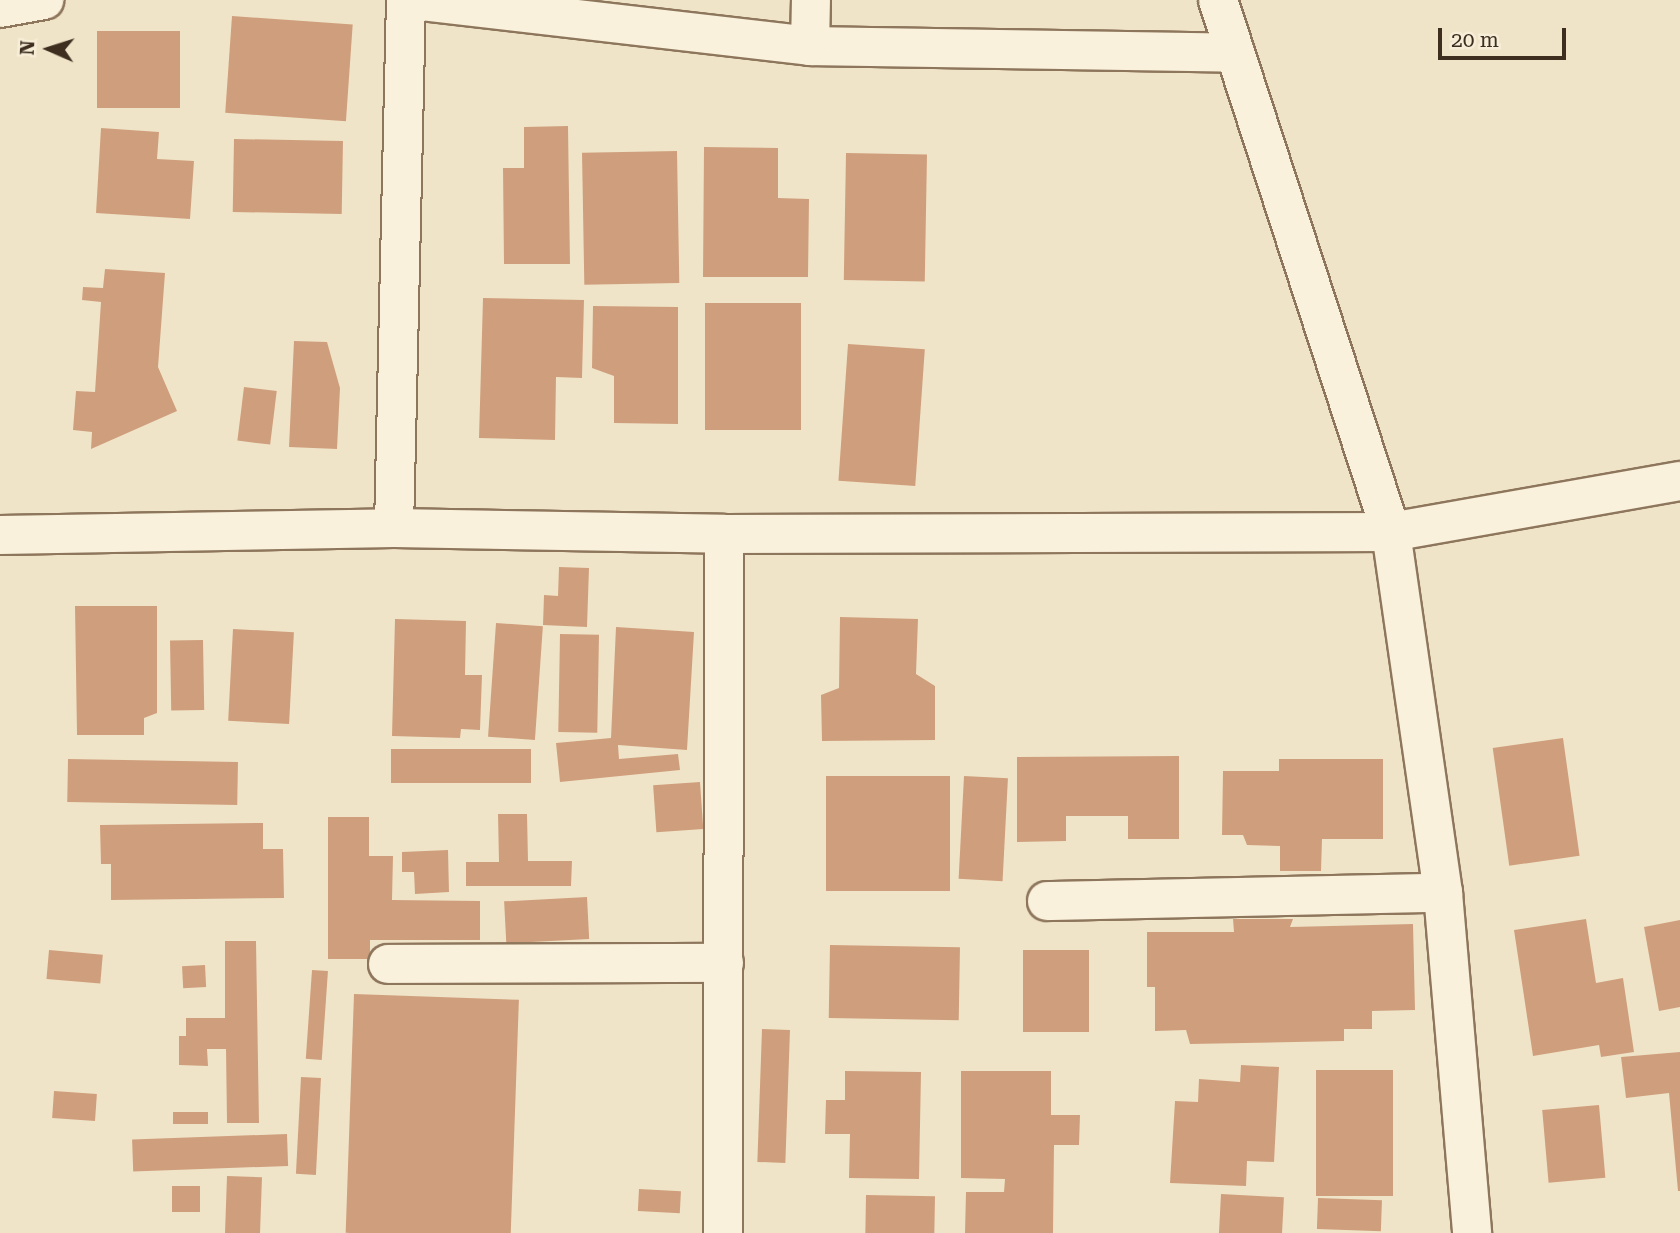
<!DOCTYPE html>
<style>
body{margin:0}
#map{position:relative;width:1680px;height:1233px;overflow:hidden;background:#f0e4c8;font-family:"Roboto Serif",serif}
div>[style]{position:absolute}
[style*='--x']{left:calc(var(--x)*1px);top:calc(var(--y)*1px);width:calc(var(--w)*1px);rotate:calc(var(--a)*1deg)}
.building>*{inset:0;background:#cf9f7d;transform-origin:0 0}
.roads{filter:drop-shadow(2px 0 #8d765c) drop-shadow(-2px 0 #8d765c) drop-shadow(0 2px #8d765c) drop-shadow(0 -2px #8d765c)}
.minor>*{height:38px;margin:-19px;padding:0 19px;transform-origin:19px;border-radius:19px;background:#faf1dc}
span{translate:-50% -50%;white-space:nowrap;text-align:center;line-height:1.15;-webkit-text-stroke:5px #f7eed8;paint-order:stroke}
.north{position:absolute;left:14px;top:14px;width:70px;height:70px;-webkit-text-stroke:5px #f7eed8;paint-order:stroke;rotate:273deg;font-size:19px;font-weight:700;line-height:28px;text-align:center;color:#3d2e20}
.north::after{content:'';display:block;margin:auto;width:24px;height:32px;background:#3d2e20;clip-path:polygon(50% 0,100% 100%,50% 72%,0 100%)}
.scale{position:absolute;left:1438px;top:28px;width:128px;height:32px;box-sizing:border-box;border:4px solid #3d2e20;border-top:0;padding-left:9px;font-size:21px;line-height:24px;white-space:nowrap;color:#3d2e20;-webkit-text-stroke:5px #f7eed8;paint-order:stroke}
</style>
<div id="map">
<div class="building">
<i style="left:232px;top:16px;width:121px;height:97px;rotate:4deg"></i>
<i style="left:180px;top:31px;width:77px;height:83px;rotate:90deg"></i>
<i style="clip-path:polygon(568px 126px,570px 264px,504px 264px,503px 168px,524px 168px,524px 127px)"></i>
<i style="clip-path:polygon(101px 128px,159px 132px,157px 159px,194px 161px,190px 219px,96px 213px)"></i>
<i style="left:234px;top:139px;width:109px;height:73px;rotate:1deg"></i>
<i style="clip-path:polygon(704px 147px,778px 148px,778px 198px,809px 199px,808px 277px,703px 277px)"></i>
<i style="left:677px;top:151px;width:132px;height:95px;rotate:89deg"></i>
<i style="left:846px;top:153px;width:81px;height:127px;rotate:1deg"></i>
<i style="clip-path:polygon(105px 269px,165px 273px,158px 367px,177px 411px,91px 449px,92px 432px,73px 430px,76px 391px,95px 392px,101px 302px,82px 300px,83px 287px,103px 288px)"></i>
<i style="clip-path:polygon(483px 298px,584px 300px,582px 378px,556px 377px,555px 440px,479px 438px)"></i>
<i style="left:801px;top:303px;width:127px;height:96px;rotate:90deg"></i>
<i style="clip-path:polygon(593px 306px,678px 307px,678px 424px,614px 423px,614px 376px,592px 368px)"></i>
<i style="clip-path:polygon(294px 341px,327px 342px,340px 388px,337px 449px,289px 447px)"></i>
<i style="left:848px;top:344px;width:77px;height:137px;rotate:4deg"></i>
<i style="left:244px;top:387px;width:33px;height:54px;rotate:7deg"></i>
<i style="clip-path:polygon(559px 567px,589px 568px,587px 627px,543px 625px,544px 595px,558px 596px)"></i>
<i style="clip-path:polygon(75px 606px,157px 606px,157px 713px,144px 718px,144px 735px,77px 735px)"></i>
<i style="clip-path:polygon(840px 617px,918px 619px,916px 674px,935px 686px,935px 740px,822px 741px,821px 695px,839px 688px)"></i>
<i style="clip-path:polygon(395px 619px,466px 621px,465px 675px,482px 675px,480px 730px,461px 729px,460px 738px,392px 736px)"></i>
<i style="left:496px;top:623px;width:47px;height:114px;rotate:4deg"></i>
<i style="clip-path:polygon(616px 627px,694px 632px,687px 750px,618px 745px,619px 759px,678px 754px,680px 770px,560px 782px,556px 743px,611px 738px)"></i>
<i style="left:233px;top:629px;width:61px;height:92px;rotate:3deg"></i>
<i style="left:560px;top:634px;width:39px;height:98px;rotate:1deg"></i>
<i style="left:203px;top:640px;width:70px;height:33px;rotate:89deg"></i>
<i style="left:1563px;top:738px;width:119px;height:71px;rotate:82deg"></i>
<i style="left:391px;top:749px;width:140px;height:34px"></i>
<i style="clip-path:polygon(1179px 756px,1179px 839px,1128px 839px,1128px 816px,1066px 816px,1066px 841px,1017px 842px,1017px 757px)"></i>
<i style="left:68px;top:759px;width:170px;height:43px;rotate:1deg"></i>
<i style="clip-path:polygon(1279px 759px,1383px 759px,1383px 839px,1322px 839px,1321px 871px,1280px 871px,1280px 846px,1247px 845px,1243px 835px,1222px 835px,1223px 771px,1279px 771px)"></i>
<i style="left:826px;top:776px;width:124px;height:115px"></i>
<i style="left:964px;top:776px;width:44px;height:103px;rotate:3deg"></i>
<i style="left:700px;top:782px;width:47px;height:47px;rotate:86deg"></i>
<i style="clip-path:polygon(498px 814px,527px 814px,528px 861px,572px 861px,571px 886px,466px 886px,466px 862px,499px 862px)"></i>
<i style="clip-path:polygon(328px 817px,369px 817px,369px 856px,393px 856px,392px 900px,480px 901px,480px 940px,370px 940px,370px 959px,328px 959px)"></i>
<i style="clip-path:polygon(263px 823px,263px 849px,283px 849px,284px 898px,111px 900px,111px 864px,101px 864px,100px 825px)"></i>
<i style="clip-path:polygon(448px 850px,449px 892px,415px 894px,414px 872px,402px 872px,402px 852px)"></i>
<i style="left:587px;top:897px;width:42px;height:83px;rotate:87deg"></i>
<i style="clip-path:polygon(1233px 919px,1293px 919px,1290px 927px,1413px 924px,1415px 1010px,1372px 1011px,1372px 1029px,1344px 1029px,1344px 1041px,1190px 1044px,1186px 1030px,1155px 1031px,1155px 987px,1147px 987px,1147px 932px,1234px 932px)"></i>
<i style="clip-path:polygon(1586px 919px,1596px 983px,1623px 978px,1634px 1052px,1601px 1057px,1599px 1045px,1533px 1056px,1514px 930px)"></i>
<i style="clip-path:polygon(1680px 920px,1680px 1007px,1659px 1011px,1644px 927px)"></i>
<i style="clip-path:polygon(225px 941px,256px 941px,259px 1123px,227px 1123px,226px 1049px,207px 1049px,208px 1066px,179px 1065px,179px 1036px,186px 1036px,186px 1018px,225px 1018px)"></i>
<i style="left:830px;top:945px;width:130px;height:73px;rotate:1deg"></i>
<i style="left:49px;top:950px;width:54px;height:29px;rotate:5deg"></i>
<i style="left:1023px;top:950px;width:66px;height:82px"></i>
<i style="left:205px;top:965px;width:22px;height:23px;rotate:87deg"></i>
<i style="left:312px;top:970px;width:16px;height:89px;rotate:4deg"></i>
<i style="left:354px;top:994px;width:165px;height:239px;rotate:2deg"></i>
<i style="left:762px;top:1029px;width:28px;height:133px;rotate:2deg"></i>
<i style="clip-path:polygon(1680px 1052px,1680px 1191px,1678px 1191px,1669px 1093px,1626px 1098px,1621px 1057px)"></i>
<i style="clip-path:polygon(1241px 1065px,1279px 1067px,1274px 1162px,1247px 1161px,1246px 1186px,1170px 1183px,1175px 1101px,1198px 1102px,1199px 1079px,1240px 1082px)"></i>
<i style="left:1316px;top:1070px;width:77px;height:126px"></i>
<i style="clip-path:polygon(845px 1071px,921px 1072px,919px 1179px,849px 1178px,850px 1134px,825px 1134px,826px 1100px,845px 1100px)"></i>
<i style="clip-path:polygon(961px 1071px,1051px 1071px,1051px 1115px,1080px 1115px,1079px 1145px,1054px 1145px,1053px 1233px,965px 1233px,966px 1192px,1004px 1192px,1005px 1179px,961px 1178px)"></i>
<i style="left:301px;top:1077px;width:20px;height:97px;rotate:3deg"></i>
<i style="left:54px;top:1091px;width:43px;height:27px;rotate:4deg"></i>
<i style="left:1599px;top:1105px;width:73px;height:57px;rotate:85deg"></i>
<i style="left:173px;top:1112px;width:35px;height:12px"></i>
<i style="left:287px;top:1134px;width:32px;height:155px;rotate:88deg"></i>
<i style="left:227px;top:1176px;width:35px;height:57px;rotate:2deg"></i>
<i style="left:172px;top:1186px;width:28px;height:26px"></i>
<i style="left:639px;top:1189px;width:42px;height:22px;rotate:3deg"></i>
<i style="left:1221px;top:1194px;width:63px;height:39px;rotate:3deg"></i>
<i style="left:866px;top:1195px;width:69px;height:38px;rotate:1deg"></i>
<i style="left:1318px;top:1198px;width:64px;height:31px;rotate:2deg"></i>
</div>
<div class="roads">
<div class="minor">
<i style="--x:413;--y:0;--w:400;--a:6.6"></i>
<i style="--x:810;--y:46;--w:425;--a:0.9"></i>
<i style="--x:1218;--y:0;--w:559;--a:71.99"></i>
<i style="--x:1391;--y:532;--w:365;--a:81.8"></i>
<i style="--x:1443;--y:893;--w:341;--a:85.1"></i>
<i style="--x:0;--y:8;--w:45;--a:-10.3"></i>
<i style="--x:810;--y:46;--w:46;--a:-88.8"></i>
<i style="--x:394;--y:528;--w:528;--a:-88.7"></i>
<i style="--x:0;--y:535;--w:394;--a:-1"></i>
<i style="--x:394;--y:528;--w:330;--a:1"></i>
<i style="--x:724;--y:534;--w:667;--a:-0.17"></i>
<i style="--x:1391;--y:532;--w:293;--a:-10"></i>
<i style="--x:1047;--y:901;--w:396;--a:-1.2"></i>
<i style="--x:388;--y:964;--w:336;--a:-0.2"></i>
<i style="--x:723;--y:1233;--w:699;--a:-89.92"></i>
</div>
</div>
<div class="north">N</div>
<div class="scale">20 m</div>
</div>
